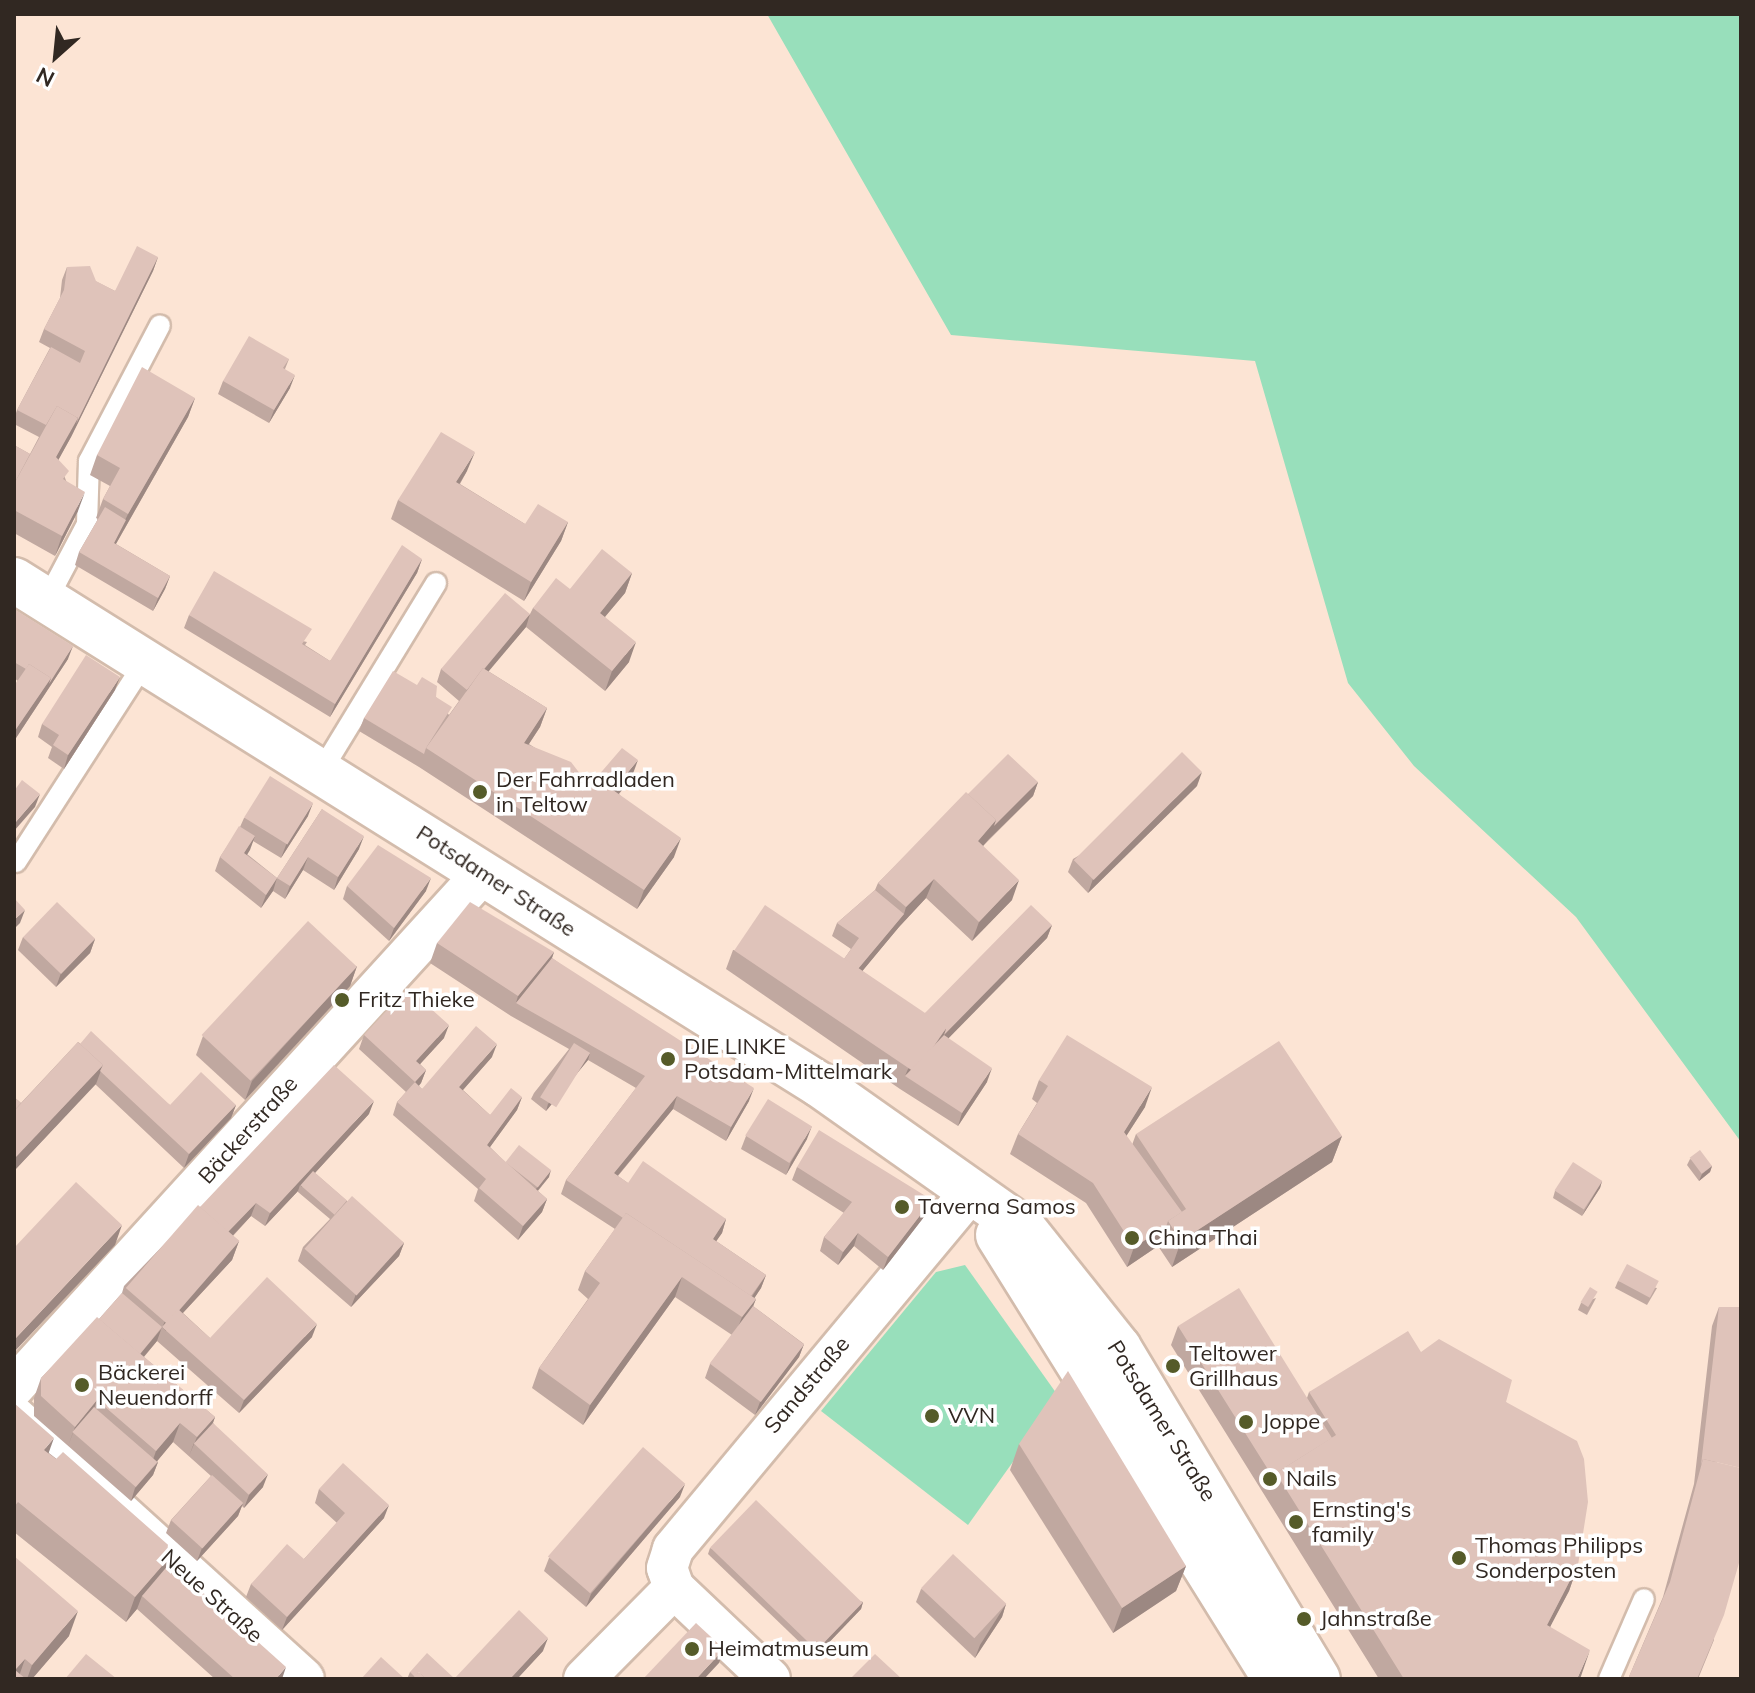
<!DOCTYPE html>
<meta charset="utf-8">
<style>
body{margin:0}
#map{position:relative;width:1755px;height:1693px;overflow:hidden;background:#fce4d4;font-family:Mulish,sans-serif}
div>[style]{position:absolute}
[style*='--x']{left:calc(var(--x)*1px);top:calc(var(--y)*1px);width:calc(var(--w)*1px);rotate:calc(var(--a)*1deg)}
.green>*{inset:0;background:#98dfbb}
.roads{filter:drop-shadow(2px 0 #d3bcac) drop-shadow(-2px 0 #d3bcac) drop-shadow(0 2px #d3bcac) drop-shadow(0 -2px #d3bcac)}
.service>*{height:20px;margin:-10px;padding:0 10px;transform-origin:10px;border-radius:10px;background:#fff}
.minor>*{height:40px;margin:-20px;padding:0 20px;transform-origin:20px;border-radius:20px;background:#fff}
.tertiary>*{height:44px;margin:-22px;padding:0 22px;transform-origin:22px;border-radius:22px;background:#fff}
.wall>*{inset:0;background:#c0a8a0}
.shaded-wall>*{inset:0;background:#9c8882}
.building>*{inset:0;background:#dfc3ba;transform-origin:0 0}
.dots>*{width:22px;height:22px;translate:-50% -50%;box-sizing:border-box;border:4px solid #fff;border-radius:50%}
span{translate:-50% -50%;white-space:nowrap;text-align:center;line-height:1.15;-webkit-text-stroke:7px #fff;paint-order:stroke}
.poi-label{font-size:22px;color:#312822}
.left{translate:0 -50%;text-align:left}
.street-label{font-size:22px;color:#312822}
.frame{position:absolute;inset:0;border:16px solid #312822;pointer-events:none}
.north{position:absolute;left:16px;top:16px;width:80px;height:80px;-webkit-text-stroke:6px #fff;paint-order:stroke;rotate:207deg;font-size:22px;font-weight:700;line-height:32px;text-align:center;color:#312822}
.north::after{content:'';display:block;margin:auto;width:28px;height:36px;background:#312822;clip-path:polygon(50% 0,100% 100%,50% 72%,0 100%)}
</style>
<div id="map">
<div class="green">
<i style="clip-path:polygon(767px 14px,1741px 14px,1741px 1142px,1576px 917px,1414px 766px,1348px 683px,1255px 361px,951px 335px)"></i>
<i style="clip-path:polygon(965px 1265px,1059px 1397px,968px 1525px,821px 1411px,936px 1272px)"></i>
</div>
<div class="roads">
<div class="service">
<i style="--x:47;--y:600;--w:86;--a:-62.2"></i>
<i style="--x:87;--y:524;--w:63;--a:-88.2"></i>
<i style="--x:89;--y:461;--w:153;--a:-62.4"></i>
<i style="--x:322;--y:770;--w:219;--a:-58.6"></i>
<i style="--x:16;--y:862;--w:240;--a:-57.2"></i>
<i style="--x:1609;--y:1679;--w:87;--a:-66.4"></i>
</div>
<div class="minor">
<i style="--x:14;--y:1387;--w:696;--a:-47.62"></i>
<i style="--x:14;--y:1416;--w:391;--a:42.2"></i>
<i style="--x:584;--y:1679;--w:128;--a:-45.3"></i>
<i style="--x:770;--y:1679;--w:132;--a:-136.5"></i>
<i style="--x:674;--y:1588;--w:21;--a:-109"></i>
<i style="--x:667;--y:1568;--w:20;--a:-72"></i>
<i style="--x:673;--y:1549;--w:464;--a:-50.2"></i>
</div>
<div class="tertiary">
<i style="--x:14;--y:580;--w:951;--a:32.07"></i>
<i style="--x:820;--y:1085;--w:250;--a:35.2"></i>
<i style="--x:1024;--y:1229;--w:152;--a:51.4"></i>
<i style="--x:1119;--y:1348;--w:386;--a:59"></i>
<i style="--x:998;--y:1235;--w:523;--a:58.04"></i>
</div>
</div>
<div class="wall">
<i style="clip-path:polygon(158px 257px,153px 271px,71px 437px,58px 460px,78px 511px,55px 556px,14px 533px,14px 445px,30px 454px,39px 437px,14px 424px,14px 419px,17px 410px,50px 348px,39px 342px,44px 329px,60px 298px,62px 280px,67px 267px,115px 291px)"></i>
<i style="clip-path:polygon(289px 359px,285px 369px,290px 388px,269px 423px,218px 394px,223px 381px)"></i>
<i style="clip-path:polygon(195px 398px,188px 417px,116px 544px,170px 576px,165px 589px,153px 611px,75px 565px,79px 552px,98px 519px,96px 518px,103px 499px,110px 486px,90px 475px,97px 455px)"></i>
<i style="clip-path:polygon(467px 471px,460px 484px,525px 524px,568px 522px,561px 541px,524px 601px,391px 519px,398px 500px)"></i>
<i style="clip-path:polygon(422px 559px,417px 573px,330px 717px,184px 628px,189px 615px,307px 642px,305px 645px,330px 661px)"></i>
<i style="clip-path:polygon(632px 573px,625px 593px,605px 617px,629px 662px,605px 691px,526px 627px,488px 671px,547px 708px,540px 727px,529px 744px,584px 779px,597px 777px,631px 779px,619px 794px,674px 857px,637px 909px,419px 767px,359px 731px,364px 718px,436px 697px,449px 715px,459px 701px,437px 682px,441px 669px,530px 614px,533px 608px,570px 589px)"></i>
<i style="clip-path:polygon(14px 609px,68px 659px,14px 741px,14px 686px,18px 681px,14px 678px)"></i>
<i style="clip-path:polygon(115px 690px,64px 769px,48px 758px,52px 747px,38px 737px,42px 724px)"></i>
<i style="clip-path:polygon(1038px 782px,1033px 796px,983px 846px,1012px 900px,972px 941px,926px 898px,899px 927px,862px 971px,924px 1014px,1052px 925px,1047px 938px,948px 1038px,987px 1082px,958px 1126px,900px 1089px,726px 969px,733px 950px,844px 959px,851px 949px,832px 936px,837px 923px,875px 890px,878px 883px,968px 794px)"></i>
<i style="clip-path:polygon(1197px 786px,1088px 893px,1068px 872px,1073px 859px)"></i>
<i style="clip-path:polygon(322px 809px,359px 849px,334px 890px,303px 870px,285px 899px,273px 891px,261px 908px,215px 871px,220px 857px,240px 827px,244px 818px,308px 816px,281px 858px,253px 841px,247px 854px,277px 878px)"></i>
<i style="clip-path:polygon(347px 886px,426px 891px,389px 941px,343px 899px)"></i>
<i style="clip-path:polygon(23px 937px,95px 939px,90px 953px,56px 987px,18px 950px)"></i>
<i style="clip-path:polygon(437px 943px,554px 952px,552px 958px,749px 1101px,726px 1141px,673px 1109px,618px 1176px,628px 1183px,726px 1219px,722px 1233px,716px 1241px,766px 1275px,761px 1288px,754px 1298px,756px 1299px,753px 1306px,804px 1344px,799px 1357px,755px 1415px,705px 1378px,710px 1364px,732px 1335px,675px 1297px,583px 1425px,532px 1388px,539px 1368px,588px 1299px,578px 1290px,585px 1271px,615px 1229px,561px 1194px,566px 1180px,636px 1088px,588px 1060px,546px 1111px,531px 1099px,534px 1093px,569px 1049px,511px 1016px,430px 963px)"></i>
<i style="clip-path:polygon(357px 966px,350px 986px,245px 1100px,196px 1055px,203px 1036px)"></i>
<i style="clip-path:polygon(364px 1035px,444px 1038px,420px 1064px,426px 1070px,421px 1083px,419px 1086px,422px 1089px,492px 1057px,463px 1090px,490px 1115px,522px 1097px,517px 1110px,490px 1147px,505px 1162px,549px 1177px,538px 1191px,547px 1199px,542px 1212px,518px 1240px,474px 1201px,478px 1189px,393px 1115px,397px 1102px,406px 1092px,359px 1049px)"></i>
<i style="clip-path:polygon(78px 1042px,170px 1105px,236px 1105px,231px 1118px,184px 1168px,95px 1084px,14px 1171px,14px 1097px,21px 1103px)"></i>
<i style="clip-path:polygon(1039px 1080px,1145px 1107px,1126px 1136px,1132px 1145px,1136px 1134px,1342px 1136px,1332px 1162px,1172px 1267px,1158px 1246px,1127px 1267px,1086px 1203px,1010px 1154px,1018px 1134px,1037px 1103px,1032px 1099px)"></i>
<i style="clip-path:polygon(369px 1114px,315px 1173px,347px 1201px,404px 1243px,399px 1256px,351px 1307px,298px 1261px,303px 1247px,330px 1219px,298px 1192px,298px 1191px,265px 1226px,251px 1216px,233px 1236px,239px 1241px,232px 1260px,183px 1313px,210px 1338px,312px 1337px,239px 1413px,157px 1341px,144px 1357px,215px 1417px,213px 1423px,263px 1487px,244px 1508px,242px 1506px,238px 1516px,197px 1561px,166px 1533px,171px 1520px,211px 1476px,173px 1442px,157px 1461px,158px 1462px,153px 1475px,131px 1501px,34px 1416px,34px 1398px,41px 1378px,99px 1319px,122px 1293px,124px 1286px,200px 1207px)"></i>
<i style="clip-path:polygon(746px 1136px,807px 1139px,786px 1175px,741px 1149px)"></i>
<i style="clip-path:polygon(1690px 1159px,1712px 1166px,1710px 1172px,1699px 1181px,1687px 1165px)"></i>
<i style="clip-path:polygon(797px 1167px,932px 1200px,927px 1213px,883px 1270px,854px 1246px,838px 1265px,820px 1251px,824px 1237px,844px 1213px,792px 1180px)"></i>
<i style="clip-path:polygon(1602px 1181px,1600px 1188px,1582px 1216px,1553px 1198px,1555px 1191px)"></i>
<i style="clip-path:polygon(1618px 1281px,1657px 1288px,1647px 1305px,1615px 1288px)"></i>
<i style="clip-path:polygon(1596px 1298px,1587px 1315px,1578px 1310px,1581px 1303px)"></i>
<i style="clip-path:polygon(1719px 1307px,1714px 1640px,1698px 1679px,1628px 1679px,1663px 1597px,1694px 1484px,1712px 1326px)"></i>
<i style="clip-path:polygon(1178px 1326px,1307px 1398px,1309px 1392px,1421px 1352px,1506px 1402px,1578px 1565px,1569px 1591px,1550px 1626px,1580px 1679px,1379px 1679px,1171px 1345px)"></i>
<i style="clip-path:polygon(14px 1403px,49px 1453px,175px 1551px,170px 1563px,282px 1679px,215px 1679px,137px 1609px,126px 1622px,14px 1532px)"></i>
<i style="clip-path:polygon(1019px 1444px,1186px 1566px,1176px 1591px,1113px 1633px,1010px 1470px)"></i>
<i style="clip-path:polygon(319px 1489px,384px 1518px,282px 1630px,246px 1597px,251px 1584px,304px 1559px,337px 1523px,315px 1503px)"></i>
<i style="clip-path:polygon(680px 1497px,586px 1607px,544px 1571px,549px 1558px)"></i>
<i style="clip-path:polygon(710px 1548px,863px 1602px,861px 1609px,815px 1657px,708px 1554px)"></i>
<i style="clip-path:polygon(14px 1556px,69px 1636px,32px 1679px,14px 1679px)"></i>
<i style="clip-path:polygon(921px 1589px,1006px 1604px,1002px 1617px,975px 1658px,916px 1602px)"></i>
<i style="clip-path:polygon(543px 1651px,517px 1679px,407px 1679px,410px 1672px,454px 1678px)"></i>
</div>
<div class="shaded-wall">
<i style="clip-path:polygon(158px 257px,153px 271px,71px 437px,49px 477px,56px 457px)"></i>
<i style="clip-path:polygon(295px 375px,290px 388px,269px 423px,274px 410px)"></i>
<i style="clip-path:polygon(195px 398px,188px 417px,109px 556px,114px 543px,128px 514px)"></i>
<i style="clip-path:polygon(475px 452px,467px 471px,449px 501px,456px 482px)"></i>
<i style="clip-path:polygon(85px 492px,78px 511px,55px 556px,62px 536px)"></i>
<i style="clip-path:polygon(568px 522px,561px 541px,524px 601px,531px 582px)"></i>
<i style="clip-path:polygon(422px 559px,417px 573px,330px 717px,335px 704px)"></i>
<i style="clip-path:polygon(632px 573px,625px 593px,592px 632px,600px 613px)"></i>
<i style="clip-path:polygon(170px 576px,165px 589px,153px 611px,158px 598px)"></i>
<i style="clip-path:polygon(530px 614px,526px 627px,462px 703px,467px 690px)"></i>
<i style="clip-path:polygon(636px 642px,629px 662px,605px 691px,612px 671px)"></i>
<i style="clip-path:polygon(73px 646px,68px 659px,14px 741px,14px 732px)"></i>
<i style="clip-path:polygon(120px 677px,115px 690px,64px 769px,68px 755px)"></i>
<i style="clip-path:polygon(547px 708px,540px 727px,517px 762px,524px 743px)"></i>
<i style="clip-path:polygon(638px 760px,631px 779px,606px 809px,613px 790px)"></i>
<i style="clip-path:polygon(1202px 772px,1197px 786px,1088px 893px,1093px 879px)"></i>
<i style="clip-path:polygon(1038px 782px,1033px 796px,989px 839px,970px 861px,978px 841px,996px 820px)"></i>
<i style="clip-path:polygon(40px 794px,35px 807px,14px 831px,14px 824px)"></i>
<i style="clip-path:polygon(313px 803px,308px 816px,281px 858px,286px 845px)"></i>
<i style="clip-path:polygon(255px 836px,250px 850px,240px 866px,244px 853px)"></i>
<i style="clip-path:polygon(364px 836px,359px 849px,334px 890px,338px 877px)"></i>
<i style="clip-path:polygon(681px 838px,674px 857px,637px 909px,644px 890px)"></i>
<i style="clip-path:polygon(308px 857px,303px 870px,285px 899px,290px 886px)"></i>
<i style="clip-path:polygon(277px 878px,273px 891px,261px 908px,266px 895px)"></i>
<i style="clip-path:polygon(431px 878px,426px 891px,389px 941px,394px 928px)"></i>
<i style="clip-path:polygon(934px 879px,926px 898px,899px 927px,850px 986px,855px 972px,904px 914px,906px 907px)"></i>
<i style="clip-path:polygon(1019px 880px,1012px 900px,972px 941px,979px 922px)"></i>
<i style="clip-path:polygon(25px 910px,20px 923px,14px 929px,14px 920px)"></i>
<i style="clip-path:polygon(1052px 925px,1047px 938px,939px 1048px,905px 1076px,908px 1069px,946px 1029px)"></i>
<i style="clip-path:polygon(95px 939px,90px 953px,56px 987px,61px 973px)"></i>
<i style="clip-path:polygon(554px 952px,547px 972px,516px 1003px,518px 996px)"></i>
<i style="clip-path:polygon(357px 966px,350px 986px,245px 1100px,252px 1081px)"></i>
<i style="clip-path:polygon(449px 1025px,444px 1038px,411px 1074px,416px 1061px)"></i>
<i style="clip-path:polygon(497px 1044px,492px 1057px,454px 1100px,459px 1087px)"></i>
<i style="clip-path:polygon(590px 1053px,588px 1060px,546px 1111px,548px 1104px)"></i>
<i style="clip-path:polygon(103px 1065px,96px 1084px,14px 1171px,14px 1159px)"></i>
<i style="clip-path:polygon(992px 1068px,987px 1082px,958px 1126px,962px 1113px)"></i>
<i style="clip-path:polygon(426px 1070px,421px 1083px,410px 1095px,415px 1082px)"></i>
<i style="clip-path:polygon(1152px 1087px,1145px 1107px,1116px 1152px,1124px 1132px)"></i>
<i style="clip-path:polygon(754px 1088px,749px 1101px,726px 1141px,731px 1127px)"></i>
<i style="clip-path:polygon(677px 1096px,673px 1109px,609px 1186px,614px 1173px)"></i>
<i style="clip-path:polygon(522px 1097px,517px 1110px,482px 1158px,487px 1145px)"></i>
<i style="clip-path:polygon(374px 1101px,369px 1114px,302px 1187px,300px 1185px,298px 1191px,265px 1226px,270px 1213px)"></i>
<i style="clip-path:polygon(236px 1105px,231px 1118px,184px 1168px,189px 1154px)"></i>
<i style="clip-path:polygon(812px 1126px,807px 1139px,786px 1175px,791px 1162px)"></i>
<i style="clip-path:polygon(1342px 1136px,1332px 1162px,1172px 1267px,1181px 1241px)"></i>
<i style="clip-path:polygon(1712px 1166px,1710px 1172px,1699px 1181px,1702px 1174px)"></i>
<i style="clip-path:polygon(551px 1170px,549px 1177px,529px 1201px,532px 1194px)"></i>
<i style="clip-path:polygon(1602px 1181px,1600px 1188px,1582px 1216px,1585px 1210px)"></i>
<i style="clip-path:polygon(547px 1199px,542px 1212px,518px 1240px,523px 1226px)"></i>
<i style="clip-path:polygon(932px 1200px,927px 1213px,883px 1270px,888px 1257px)"></i>
<i style="clip-path:polygon(256px 1203px,251px 1216px,219px 1250px,224px 1236px)"></i>
<i style="clip-path:polygon(726px 1219px,722px 1233px,708px 1253px,713px 1239px)"></i>
<i style="clip-path:polygon(122px 1225px,115px 1245px,14px 1352px,14px 1340px)"></i>
<i style="clip-path:polygon(1166px 1227px,1158px 1246px,1127px 1267px,1134px 1247px)"></i>
<i style="clip-path:polygon(858px 1233px,854px 1246px,838px 1265px,843px 1252px)"></i>
<i style="clip-path:polygon(239px 1241px,232px 1260px,166px 1331px,162px 1327px,157px 1341px,130px 1373px,135px 1360px,162px 1328px,165px 1321px)"></i>
<i style="clip-path:polygon(404px 1243px,399px 1256px,351px 1307px,356px 1294px)"></i>
<i style="clip-path:polygon(766px 1275px,761px 1288px,744px 1314px,749px 1301px)"></i>
<i style="clip-path:polygon(682px 1277px,675px 1297px,583px 1425px,590px 1405px)"></i>
<i style="clip-path:polygon(756px 1299px,748px 1319px,734px 1337px,742px 1317px)"></i>
<i style="clip-path:polygon(317px 1324px,312px 1337px,239px 1413px,244px 1400px)"></i>
<i style="clip-path:polygon(804px 1344px,799px 1357px,755px 1415px,760px 1402px)"></i>
<i style="clip-path:polygon(97px 1400px,90px 1420px,73px 1433px,68px 1446px,75px 1427px)"></i>
<i style="clip-path:polygon(215px 1417px,208px 1436px,194px 1443px,189px 1456px,197px 1437px)"></i>
<i style="clip-path:polygon(180px 1423px,173px 1442px,149px 1471px,156px 1451px)"></i>
<i style="clip-path:polygon(54px 1438px,45px 1463px,44px 1450px)"></i>
<i style="clip-path:polygon(158px 1462px,153px 1475px,131px 1501px,135px 1488px)"></i>
<i style="clip-path:polygon(268px 1474px,263px 1487px,244px 1508px,249px 1495px)"></i>
<i style="clip-path:polygon(685px 1484px,680px 1497px,586px 1607px,591px 1594px)"></i>
<i style="clip-path:polygon(243px 1503px,238px 1516px,197px 1561px,202px 1548px)"></i>
<i style="clip-path:polygon(389px 1505px,384px 1518px,282px 1630px,287px 1617px)"></i>
<i style="clip-path:polygon(175px 1551px,166px 1577px,142px 1596px,137px 1609px,126px 1622px,135px 1597px)"></i>
<i style="clip-path:polygon(1578px 1565px,1569px 1591px,1538px 1650px,1547px 1625px)"></i>
<i style="clip-path:polygon(1186px 1566px,1176px 1591px,1113px 1633px,1122px 1608px)"></i>
<i style="clip-path:polygon(863px 1602px,861px 1609px,815px 1657px,817px 1650px)"></i>
<i style="clip-path:polygon(1006px 1604px,1002px 1617px,975px 1658px,980px 1645px)"></i>
<i style="clip-path:polygon(78px 1611px,69px 1636px,32px 1679px,27px 1679px,32px 1665px)"></i>
<i style="clip-path:polygon(548px 1638px,543px 1651px,517px 1679px,510px 1679px)"></i>
<i style="clip-path:polygon(724px 1649px,719px 1663px,704px 1679px,696px 1679px)"></i>
<i style="clip-path:polygon(1590px 1650px,1580px 1679px,1577px 1679px)"></i>
<i style="clip-path:polygon(25px 1659px,18px 1679px,15px 1670px)"></i>
<i style="clip-path:polygon(286px 1667px,282px 1679px,276px 1679px)"></i>
</div>
<div class="building">
<i style="clip-path:polygon(137px 246px,158px 257px,76px 424px,78px 418px,57px 406px,46px 425px,17px 410px,51px 347px,80px 363px,85px 351px,44px 329px,64px 290px,67px 267px,90px 266px,96px 281px,115px 291px)"></i>
<i style="clip-path:polygon(249px 336px,289px 359px,283px 368px,295px 375px,274px 410px,223px 381px)"></i>
<i style="clip-path:polygon(142px 367px,195px 398px,128px 514px,103px 499px,120px 468px,97px 455px)"></i>
<i style="clip-path:polygon(57px 406px,78px 418px,56px 457px,69px 471px,63px 479px,85px 492px,62px 536px,14px 510px,14px 484px)"></i>
<i style="clip-path:polygon(441px 432px,475px 452px,456px 482px,525px 524px,538px 504px,568px 522px,531px 582px,398px 500px)"></i>
<i style="clip-path:polygon(14px 445px,30px 454px,14px 484px)"></i>
<i style="clip-path:polygon(105px 507px,126px 520px,114px 543px,170px 576px,158px 598px,79px 552px)"></i>
<i style="clip-path:polygon(402px 545px,422px 559px,335px 704px,189px 615px,214px 571px,312px 629px,302px 644px,330px 661px)"></i>
<i style="clip-path:polygon(602px 549px,632px 573px,600px 613px,636px 642px,612px 671px,533px 608px,556px 578px,570px 589px)"></i>
<i style="clip-path:polygon(505px 593px,530px 614px,484px 669px,483px 668px,467px 690px,441px 669px)"></i>
<i style="clip-path:polygon(14px 609px,73px 646px,49px 684px,51px 678px,29px 664px,26px 669px,14px 662px)"></i>
<i style="clip-path:polygon(86px 655px,120px 677px,68px 755px,53px 745px,59px 735px,42px 724px)"></i>
<i style="clip-path:polygon(29px 664px,51px 678px,14px 732px,14px 686px)"></i>
<i style="clip-path:polygon(483px 668px,547px 708px,524px 743px,571px 762px,584px 779px,590px 772px,597px 777px,622px 748px,638px 760px,613px 790px,681px 838px,644px 890px,426px 748px)"></i>
<i style="clip-path:polygon(393px 671px,417px 685px,422px 677px,437px 686px,436px 697px,452px 707px,426px 748px,424px 754px,364px 718px)"></i>
<i style="left:1182px;top:752px;width:28px;height:153px;rotate:45deg"></i>
<i style="clip-path:polygon(1008px 754px,1038px 782px,994px 826px,996px 820px,968px 794px)"></i>
<i style="left:270px;top:776px;width:51px;height:49px;rotate:32deg"></i>
<i style="clip-path:polygon(22px 780px,40px 794px,14px 824px,14px 791px)"></i>
<i style="clip-path:polygon(966px 792px,996px 820px,978px 841px,1019px 880px,979px 922px,934px 879px,906px 907px,878px 883px)"></i>
<i style="clip-path:polygon(322px 809px,364px 836px,338px 877px,308px 857px,290px 886px,277px 878px)"></i>
<i style="clip-path:polygon(239px 826px,255px 836px,244px 853px,277px 878px,266px 895px,220px 857px)"></i>
<i style="clip-path:polygon(378px 845px,431px 878px,394px 928px,347px 886px)"></i>
<i style="clip-path:polygon(875px 890px,904px 914px,858px 969px,844px 959px,859px 938px,837px 923px)"></i>
<i style="clip-path:polygon(14px 898px,25px 910px,14px 920px)"></i>
<i style="left:57px;top:902px;width:53px;height:49px;rotate:44deg"></i>
<i style="clip-path:polygon(470px 902px,554px 952px,518px 996px,437px 943px)"></i>
<i style="left:765px;top:905px;width:219px;height:55px;rotate:34deg"></i>
<i style="clip-path:polygon(1031px 905px,1052px 925px,944px 1035px,946px 1029px,924px 1014px)"></i>
<i style="left:308px;top:921px;width:67px;height:156px;rotate:43deg"></i>
<i style="clip-path:polygon(552px 958px,754px 1088px,731px 1127px,677px 1096px,614px 1173px,628px 1183px,643px 1161px,726px 1219px,713px 1239px,766px 1275px,751px 1296px,626px 1213px,623px 1218px,566px 1180px,645px 1076px,516px 1003px)"></i>
<i style="clip-path:polygon(408px 988px,449px 1025px,416px 1061px,426px 1070px,415px 1082px,364px 1035px)"></i>
<i style="clip-path:polygon(476px 1026px,497px 1044px,459px 1087px,490px 1115px,511px 1088px,522px 1097px,487px 1145px,547px 1199px,523px 1226px,479px 1188px,486px 1179px,397px 1102px,415px 1082px,422px 1089px)"></i>
<i style="clip-path:polygon(91px 1031px,170px 1105px,201px 1072px,236px 1105px,189px 1154px,100px 1071px,103px 1065px,80px 1044px)"></i>
<i style="clip-path:polygon(944px 1035px,992px 1068px,962px 1113px,905px 1076px)"></i>
<i style="clip-path:polygon(1067px 1035px,1152px 1087px,1124px 1132px,1182px 1212px,1168px 1221px,1166px 1227px,1134px 1247px,1093px 1183px,1018px 1134px,1048px 1086px,1039px 1080px)"></i>
<i style="clip-path:polygon(1279px 1041px,1342px 1136px,1181px 1241px,1168px 1221px,1186px 1209px,1136px 1134px)"></i>
<i style="clip-path:polygon(78px 1042px,103px 1065px,14px 1159px,14px 1111px)"></i>
<i style="left:574px;top:1043px;width:19px;height:64px;rotate:32deg"></i>
<i style="clip-path:polygon(334px 1065px,374px 1101px,270px 1213px,256px 1203px,228px 1232px,200px 1207px)"></i>
<i style="clip-path:polygon(14px 1097px,21px 1103px,14px 1111px)"></i>
<i style="left:768px;top:1099px;width:52px;height:43px;rotate:32deg"></i>
<i style="clip-path:polygon(819px 1130px,932px 1200px,888px 1257px,858px 1233px,843px 1252px,824px 1237px,852px 1202px,797px 1167px)"></i>
<i style="left:519px;top:1145px;width:41px;height:22px;rotate:38deg"></i>
<i style="left:1700px;top:1150px;width:20px;height:13px;rotate:53deg"></i>
<i style="left:1573px;top:1162px;width:35px;height:34px;rotate:33deg"></i>
<i style="left:313px;top:1171px;width:45px;height:19px;rotate:41deg"></i>
<i style="clip-path:polygon(76px 1182px,122px 1225px,14px 1340px,14px 1248px)"></i>
<i style="left:352px;top:1196px;width:70px;height:71px;rotate:42deg"></i>
<i style="left:198px;top:1205px;width:55px;height:110px;rotate:41deg"></i>
<i style="clip-path:polygon(626px 1213px,756px 1299px,742px 1317px,682px 1277px,590px 1405px,539px 1368px,600px 1283px,585px 1271px)"></i>
<i style="left:1627px;top:1264px;width:36px;height:19px;rotate:28deg"></i>
<i style="clip-path:polygon(267px 1277px,317px 1324px,244px 1400px,162px 1327px,140px 1354px,99px 1319px,122px 1293px,162px 1327px,178px 1309px,210px 1338px)"></i>
<i style="left:1590px;top:1287px;width:9px;height:18px;rotate:32deg"></i>
<i style="clip-path:polygon(1239px 1288px,1332px 1438px,1276px 1473px,1274px 1479px,1178px 1326px)"></i>
<i style="left:753px;top:1306px;width:64px;height:72px;rotate:37deg"></i>
<i style="clip-path:polygon(1719px 1307px,1741px 1307px,1741px 1468px,1703px 1459px,1701px 1465px)"></i>
<i style="clip-path:polygon(97px 1317px,215px 1417px,197px 1437px,180px 1423px,156px 1451px,97px 1400px,75px 1427px,41px 1396px,41px 1378px)"></i>
<i style="clip-path:polygon(1408px 1331px,1421px 1352px,1439px 1339px,1512px 1380px,1506px 1402px,1577px 1441px,1584px 1459px,1588px 1502px,1578px 1565px,1547px 1625px,1590px 1650px,1577px 1679px,1404px 1679px,1276px 1473px,1336px 1435px,1309px 1392px)"></i>
<i style="clip-path:polygon(1068px 1371px,1186px 1566px,1122px 1608px,1019px 1444px)"></i>
<i style="clip-path:polygon(14px 1403px,54px 1438px,44px 1450px,56px 1459px,63px 1452px,175px 1551px,135px 1597px,18px 1502px,14px 1507px)"></i>
<i style="left:94px;top:1407px;width:84px;height:33px;rotate:41deg"></i>
<i style="left:213px;top:1423px;width:75px;height:28px;rotate:43deg"></i>
<i style="left:643px;top:1447px;width:56px;height:145px;rotate:41deg"></i>
<i style="clip-path:polygon(1703px 1459px,1741px 1468px,1741px 1556px,1724px 1615px,1697px 1679px,1628px 1679px,1670px 1582px)"></i>
<i style="clip-path:polygon(343px 1463px,389px 1505px,287px 1617px,251px 1584px,287px 1544px,304px 1559px,345px 1513px,319px 1489px)"></i>
<i style="left:212px;top:1475px;width:42px;height:61px;rotate:42deg"></i>
<i style="left:756px;top:1500px;width:148px;height:66px;rotate:44deg"></i>
<i style="left:953px;top:1554px;width:73px;height:47px;rotate:43deg"></i>
<i style="clip-path:polygon(14px 1556px,78px 1611px,32px 1665px,25px 1659px,15px 1670px,26px 1679px,14px 1679px)"></i>
<i style="clip-path:polygon(170px 1563px,286px 1667px,276px 1679px,235px 1679px,142px 1596px)"></i>
<i style="clip-path:polygon(519px 1610px,548px 1638px,510px 1679px,454px 1679px)"></i>
<i style="clip-path:polygon(696px 1623px,724px 1649px,696px 1679px,643px 1679px)"></i>
<i style="clip-path:polygon(427px 1653px,454px 1678px,426px 1679px,419px 1672px,415px 1677px,410px 1672px)"></i>
<i style="clip-path:polygon(86px 1654px,117px 1679px,65px 1679px)"></i>
<i style="clip-path:polygon(875px 1654px,902px 1679px,850px 1679px)"></i>
<i style="clip-path:polygon(381px 1657px,405px 1679px,361px 1679px)"></i>
<i style="clip-path:polygon(419px 1672px,426px 1679px,412px 1679px)"></i>
</div>
<div class="dots">
<i style="left:480px;top:792px;background:#555b29"></i>
<i style="left:342px;top:1000px;background:#555b29"></i>
<i style="left:668px;top:1059px;background:#555b29"></i>
<i style="left:902px;top:1207px;background:#555b29"></i>
<i style="left:1132px;top:1238px;background:#555b29"></i>
<i style="left:1173px;top:1366px;background:#555b29"></i>
<i style="left:82px;top:1385px;background:#555b29"></i>
<i style="left:932px;top:1416px;background:#555b29"></i>
<i style="left:1246px;top:1422px;background:#555b29"></i>
<i style="left:1270px;top:1479px;background:#555b29"></i>
<i style="left:1296px;top:1522px;background:#555b29"></i>
<i style="left:1459px;top:1558px;background:#555b29"></i>
<i style="left:1304px;top:1619px;background:#555b29"></i>
<i style="left:692px;top:1649px;background:#555b29"></i>
</div>
<div class="poi-label">
<span class="left" style="left:496px;top:792px">Der Fahrradladen<br>in Teltow</span>
<span class="left" style="left:358px;top:1000px">Fritz Thieke</span>
<span class="left" style="left:684px;top:1059px">DIE LINKE<br>Potsdam-Mittelmark</span>
<span class="left" style="left:918px;top:1207px">Taverna Samos</span>
<span class="left" style="left:1148px;top:1238px">China Thai</span>
<span class="left" style="left:1189px;top:1366px">Teltower<br>Grillhaus</span>
<span class="left" style="left:98px;top:1385px">Bäckerei<br>Neuendorff</span>
<span class="left" style="left:948px;top:1416px">VVN</span>
<span class="left" style="left:1262px;top:1422px">Joppe</span>
<span class="left" style="left:1286px;top:1479px">Nails</span>
<span class="left" style="left:1312px;top:1522px">Ernsting's<br>family</span>
<span class="left" style="left:1475px;top:1558px">Thomas Philipps<br>Sonderposten</span>
<span class="left" style="left:1320px;top:1619px">Jahnstraße</span>
<span class="left" style="left:708px;top:1649px">Heimatmuseum</span>
</div>
<div class="street-label">
<span style="left:496px;top:881px;rotate:33deg">Potsdamer Straße</span>
<span style="left:248px;top:1130px;rotate:-48deg">Bäckerstraße</span>
<span style="left:807px;top:1385px;rotate:-50deg">Sandstraße</span>
<span style="left:1162px;top:1421px;rotate:58deg">Potsdamer Straße</span>
<span style="left:212px;top:1596px;rotate:42deg">Neue Straße</span>
</div>
<div class="frame"></div>
<div class="north">N</div>
</div>
